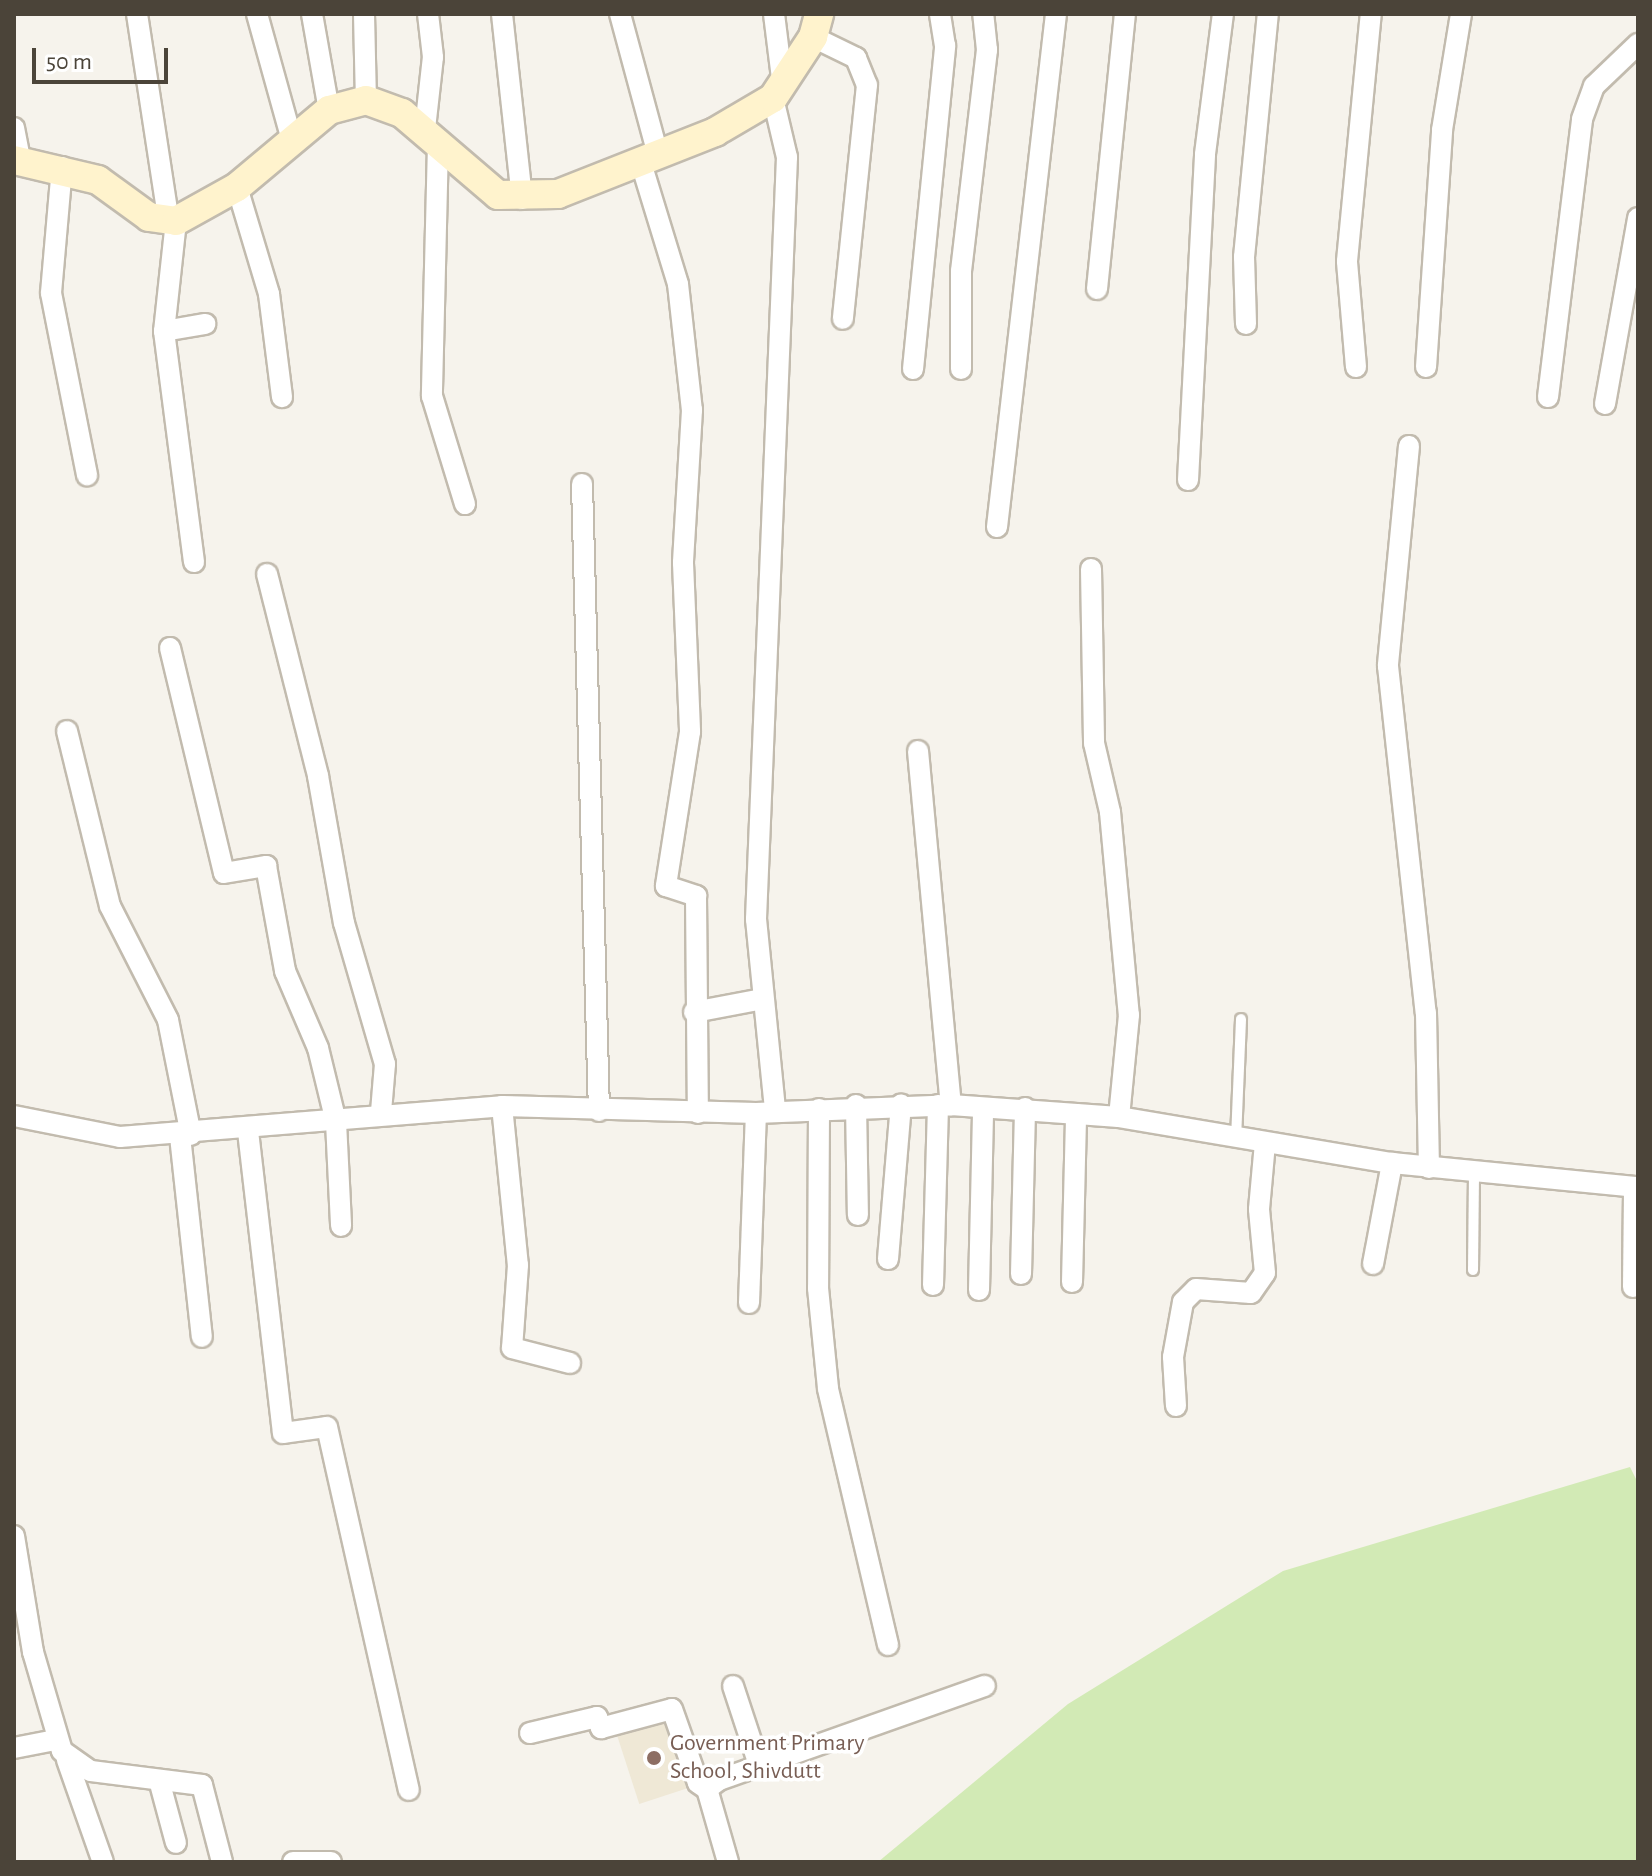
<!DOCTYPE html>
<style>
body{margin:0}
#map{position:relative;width:1652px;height:1876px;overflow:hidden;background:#f6f3ec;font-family:"Alegreya Sans",sans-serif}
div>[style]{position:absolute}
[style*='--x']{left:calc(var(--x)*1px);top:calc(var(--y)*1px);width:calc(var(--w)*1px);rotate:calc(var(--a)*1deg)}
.education>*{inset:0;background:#efe8d6;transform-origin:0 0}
.green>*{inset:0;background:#d2eab5}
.roads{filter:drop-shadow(2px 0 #c2bbae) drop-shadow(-2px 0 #c2bbae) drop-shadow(0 2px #c2bbae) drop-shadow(0 -2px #c2bbae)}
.service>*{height:10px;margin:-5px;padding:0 5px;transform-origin:5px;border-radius:5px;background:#fff}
.minor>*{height:20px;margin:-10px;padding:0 10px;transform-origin:10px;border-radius:10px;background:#fff}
.secondary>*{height:28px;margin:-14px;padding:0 14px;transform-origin:14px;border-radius:14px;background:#fff3cd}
.dots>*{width:22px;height:22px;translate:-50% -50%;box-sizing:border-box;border:4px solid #fff;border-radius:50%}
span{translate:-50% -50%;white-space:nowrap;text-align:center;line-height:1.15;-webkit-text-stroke:7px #fff;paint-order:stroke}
.education-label{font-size:24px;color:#785e54}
.left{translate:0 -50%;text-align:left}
.frame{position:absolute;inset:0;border:16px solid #4b4439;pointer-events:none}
.scale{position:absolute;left:32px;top:48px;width:136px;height:36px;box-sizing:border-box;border:4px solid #4b4439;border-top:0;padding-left:10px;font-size:24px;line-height:28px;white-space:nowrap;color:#4b4439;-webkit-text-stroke:6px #fff;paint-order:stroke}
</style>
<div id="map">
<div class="education">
<i style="left:670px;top:1714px;width:76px;height:57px;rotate:72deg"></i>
</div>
<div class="green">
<i style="clip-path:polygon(1630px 1467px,1638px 1483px,1638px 1862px,878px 1862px,1068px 1704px,1283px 1571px)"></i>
</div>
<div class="roads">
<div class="service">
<i style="--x:1236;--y:1139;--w:120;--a:-87.6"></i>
<i style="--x:1473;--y:1270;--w:97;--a:-89.4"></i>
</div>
<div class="minor">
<i style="--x:137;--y:14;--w:210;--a:81.3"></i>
<i style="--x:257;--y:14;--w:128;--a:74.5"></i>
<i style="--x:312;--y:14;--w:97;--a:80"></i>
<i style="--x:364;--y:14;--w:86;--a:88.7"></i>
<i style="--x:502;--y:14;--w:186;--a:83.8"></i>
<i style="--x:620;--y:14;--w:146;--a:74.9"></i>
<i style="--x:774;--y:14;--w:73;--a:82.9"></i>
<i style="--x:813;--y:37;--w:48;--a:26"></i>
<i style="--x:856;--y:58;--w:29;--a:68"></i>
<i style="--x:867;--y:85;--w:235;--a:95.9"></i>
<i style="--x:773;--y:98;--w:61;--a:76.7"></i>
<i style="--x:787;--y:157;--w:763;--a:92.33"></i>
<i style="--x:756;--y:919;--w:192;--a:84.3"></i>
<i style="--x:14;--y:128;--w:33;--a:79"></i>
<i style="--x:425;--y:129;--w:72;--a:-83.7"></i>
<i style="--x:433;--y:57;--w:43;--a:-96.6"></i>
<i style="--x:438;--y:144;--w:252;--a:91.4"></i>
<i style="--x:432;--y:396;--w:113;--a:73"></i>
<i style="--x:641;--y:163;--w:127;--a:73"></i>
<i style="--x:678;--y:284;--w:127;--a:83.7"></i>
<i style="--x:692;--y:410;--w:153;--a:93.4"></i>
<i style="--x:683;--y:563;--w:169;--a:87.6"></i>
<i style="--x:690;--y:732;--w:156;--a:98.9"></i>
<i style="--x:666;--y:886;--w:32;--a:18"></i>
<i style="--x:696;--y:896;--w:217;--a:89.5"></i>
<i style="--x:62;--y:167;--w:126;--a:95"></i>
<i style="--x:51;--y:293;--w:186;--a:78.8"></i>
<i style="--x:237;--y:187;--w:112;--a:73.3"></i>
<i style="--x:269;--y:294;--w:104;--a:82.8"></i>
<i style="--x:176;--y:221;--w:111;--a:96.2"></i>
<i style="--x:164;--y:331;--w:233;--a:82.6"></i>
<i style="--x:1097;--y:289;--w:276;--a:-84.2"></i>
<i style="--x:1246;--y:324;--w:67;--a:-91.7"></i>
<i style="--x:1244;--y:257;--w:244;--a:-84.4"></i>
<i style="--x:164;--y:331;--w:42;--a:-9.7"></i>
<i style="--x:1356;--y:367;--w:106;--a:-94.9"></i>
<i style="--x:1347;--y:261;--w:248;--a:-84.5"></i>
<i style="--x:1426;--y:367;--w:238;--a:-86.1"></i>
<i style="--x:1442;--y:130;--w:118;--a:-80.7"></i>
<i style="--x:913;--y:369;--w:325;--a:-84.3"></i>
<i style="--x:945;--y:46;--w:32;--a:-99"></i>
<i style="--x:961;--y:369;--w:98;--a:-90"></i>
<i style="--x:961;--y:271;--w:223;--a:-83.3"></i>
<i style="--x:987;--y:50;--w:36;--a:-96"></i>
<i style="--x:1548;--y:397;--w:280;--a:-83"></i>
<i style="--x:1582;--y:119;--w:35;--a:-70"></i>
<i style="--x:1594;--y:86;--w:61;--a:-43.7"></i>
<i style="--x:1605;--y:404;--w:189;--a:-79.9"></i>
<i style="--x:1409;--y:446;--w:221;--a:95.5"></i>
<i style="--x:1388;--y:666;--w:349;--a:83.8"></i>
<i style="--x:1426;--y:1013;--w:155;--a:88.9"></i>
<i style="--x:1188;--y:480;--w:326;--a:-87"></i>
<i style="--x:1205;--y:154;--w:141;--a:-82.7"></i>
<i style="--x:582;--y:484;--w:627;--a:88.45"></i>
<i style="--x:997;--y:527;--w:516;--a:-83.44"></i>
<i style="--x:1091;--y:569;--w:174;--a:89"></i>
<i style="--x:1094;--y:743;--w:71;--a:76.9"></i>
<i style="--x:1110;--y:812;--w:204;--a:84.7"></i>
<i style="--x:1129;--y:1015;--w:102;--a:95.6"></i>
<i style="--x:267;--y:574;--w:208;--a:75.8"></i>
<i style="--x:318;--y:776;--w:149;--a:80"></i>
<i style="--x:344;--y:923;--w:147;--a:73.8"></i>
<i style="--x:385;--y:1064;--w:48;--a:94.8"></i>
<i style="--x:170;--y:648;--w:231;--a:76.5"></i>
<i style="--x:224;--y:873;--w:43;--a:-9.5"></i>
<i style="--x:266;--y:866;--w:107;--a:79.7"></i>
<i style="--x:285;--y:971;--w:84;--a:66.8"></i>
<i style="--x:318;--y:1048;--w:76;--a:76.3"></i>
<i style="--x:336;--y:1122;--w:104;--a:87.2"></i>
<i style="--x:67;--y:731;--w:180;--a:76.2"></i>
<i style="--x:110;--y:906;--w:128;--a:63"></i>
<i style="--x:168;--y:1020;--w:117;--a:78.7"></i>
<i style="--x:918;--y:751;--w:356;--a:84.7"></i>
<i style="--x:694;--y:1012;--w:70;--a:-10.7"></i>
<i style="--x:856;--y:1105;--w:110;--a:89"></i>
<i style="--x:502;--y:1106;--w:160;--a:84.3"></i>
<i style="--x:518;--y:1265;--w:83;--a:94.1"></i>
<i style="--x:512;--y:1348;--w:60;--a:14.5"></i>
<i style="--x:819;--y:1109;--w:179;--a:90.3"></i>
<i style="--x:818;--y:1288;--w:101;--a:84.3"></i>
<i style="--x:828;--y:1389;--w:263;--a:76.8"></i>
<i style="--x:14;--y:1116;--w:108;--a:11.2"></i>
<i style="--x:120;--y:1137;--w:383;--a:-4.6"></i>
<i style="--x:502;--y:1106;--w:254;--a:1.6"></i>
<i style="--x:756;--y:1113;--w:195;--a:-2.3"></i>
<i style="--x:951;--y:1105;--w:168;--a:4.1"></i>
<i style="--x:1119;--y:1117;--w:277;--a:9.6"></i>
<i style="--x:1392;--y:1163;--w:247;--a:5.6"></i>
<i style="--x:248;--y:1131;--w:304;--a:83.4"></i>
<i style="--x:283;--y:1433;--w:44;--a:-7.8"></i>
<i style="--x:327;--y:1427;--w:372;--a:77.3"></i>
<i style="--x:180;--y:1136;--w:202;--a:83.8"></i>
<i style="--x:888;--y:1259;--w:155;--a:-85.2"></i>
<i style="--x:1373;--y:1264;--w:103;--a:-79.3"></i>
<i style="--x:1021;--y:1274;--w:166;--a:-88.6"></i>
<i style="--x:1072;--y:1282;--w:168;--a:-88.6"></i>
<i style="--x:933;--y:1285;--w:180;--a:-88.4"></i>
<i style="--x:1633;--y:1287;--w:100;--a:-89.4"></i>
<i style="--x:979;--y:1290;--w:181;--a:-88.7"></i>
<i style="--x:749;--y:1303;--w:190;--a:-87.9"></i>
<i style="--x:1176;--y:1406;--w:49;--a:-93.5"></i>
<i style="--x:1173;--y:1357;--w:56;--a:-79.7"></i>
<i style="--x:1183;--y:1302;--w:18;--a:-45"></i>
<i style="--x:1196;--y:1289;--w:55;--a:4.2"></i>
<i style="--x:1251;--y:1293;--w:24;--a:-55"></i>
<i style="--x:1265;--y:1273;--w:64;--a:-95.4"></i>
<i style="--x:1259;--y:1209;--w:66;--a:-84.8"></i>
<i style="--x:14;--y:1536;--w:118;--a:80.7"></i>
<i style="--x:33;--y:1652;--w:103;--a:73.7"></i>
<i style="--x:62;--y:1751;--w:35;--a:35"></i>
<i style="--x:91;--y:1771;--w:112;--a:7.2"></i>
<i style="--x:202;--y:1785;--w:80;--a:75.4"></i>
<i style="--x:733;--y:1686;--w:86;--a:71.8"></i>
<i style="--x:530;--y:1733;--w:69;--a:-13.4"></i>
<i style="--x:597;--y:1717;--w:12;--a:70"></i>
<i style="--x:601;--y:1728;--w:73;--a:-15"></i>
<i style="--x:672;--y:1709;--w:78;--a:70.6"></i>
<i style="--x:698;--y:1783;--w:11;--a:34"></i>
<i style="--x:14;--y:1748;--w:42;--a:-11"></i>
<i style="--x:67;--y:1760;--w:108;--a:70.6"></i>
<i style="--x:159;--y:1780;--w:65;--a:74.9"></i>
<i style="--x:293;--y:1862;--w:38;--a:0"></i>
<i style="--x:728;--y:1862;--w:76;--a:-106"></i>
<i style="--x:707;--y:1789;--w:15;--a:-37"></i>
<i style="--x:719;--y:1780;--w:282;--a:-19.5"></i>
</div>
<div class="secondary">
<i style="--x:14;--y:160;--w:86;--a:13.4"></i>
<i style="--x:98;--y:180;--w:63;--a:36"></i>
<i style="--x:149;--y:217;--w:27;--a:8"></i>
<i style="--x:176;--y:221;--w:70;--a:-29.1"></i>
<i style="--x:237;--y:187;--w:120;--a:-39.9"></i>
<i style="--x:329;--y:110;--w:38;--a:-15"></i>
<i style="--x:366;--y:100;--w:38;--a:20"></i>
<i style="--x:402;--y:113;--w:126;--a:40.5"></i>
<i style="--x:498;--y:195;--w:60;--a:-1"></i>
<i style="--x:558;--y:194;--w:169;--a:-21.5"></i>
<i style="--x:715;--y:132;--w:67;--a:-30.4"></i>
<i style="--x:773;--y:98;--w:73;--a:-56.7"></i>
<i style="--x:813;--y:37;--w:24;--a:-75"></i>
</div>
</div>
<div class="dots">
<i style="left:654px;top:1758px;background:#8d6e63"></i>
</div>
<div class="education-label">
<span class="left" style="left:670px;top:1758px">Government Primary<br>School, Shivdutt</span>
</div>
<div class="frame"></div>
<div class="scale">50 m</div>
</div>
